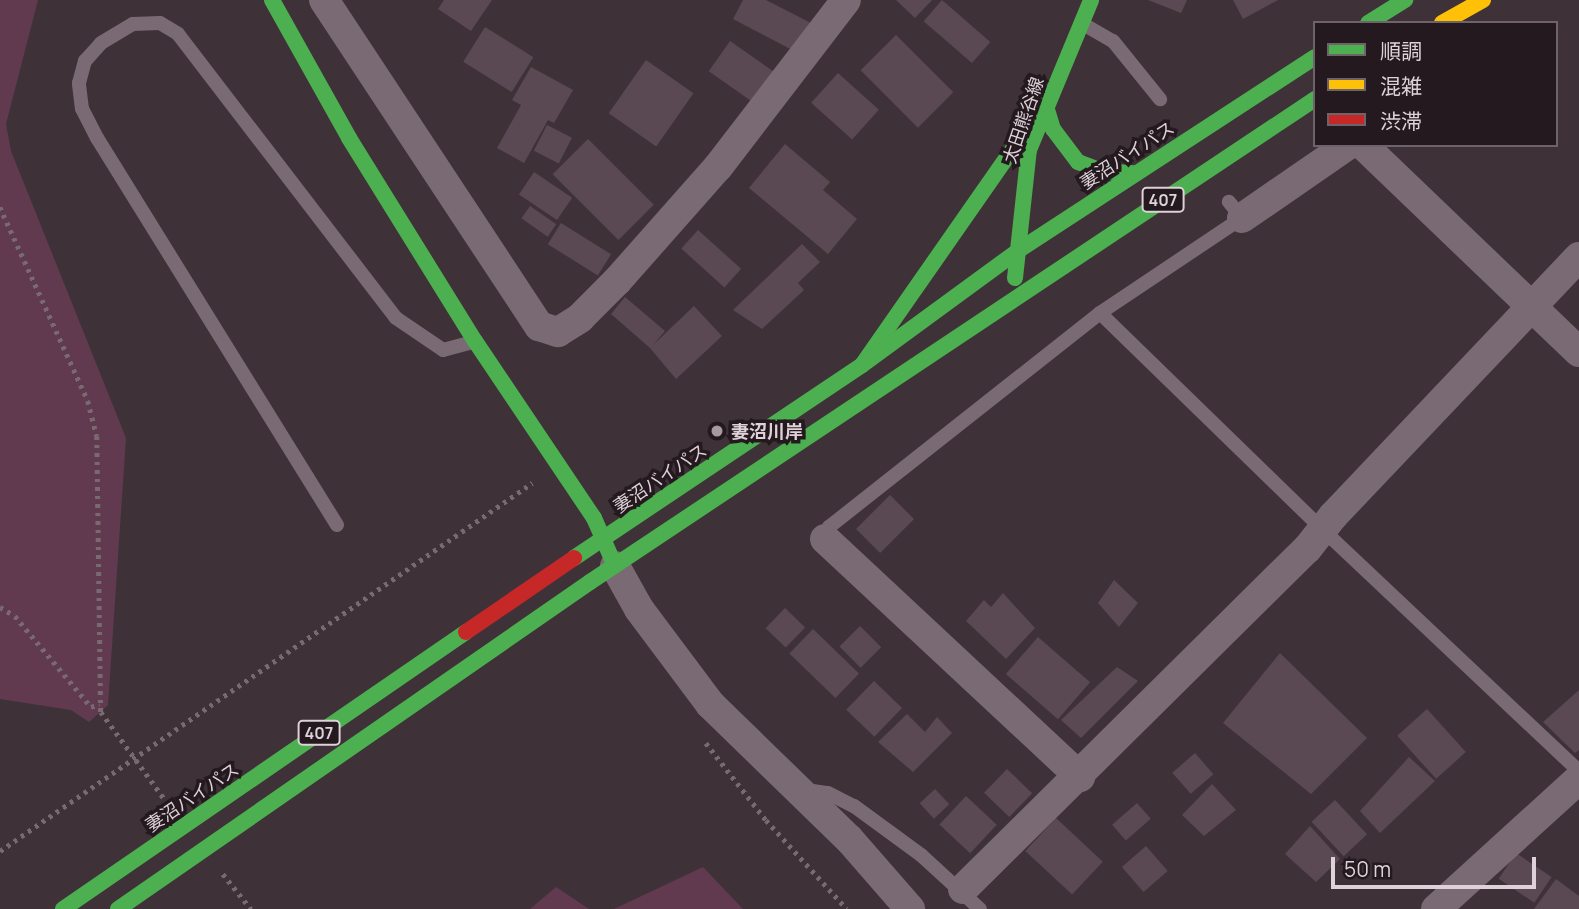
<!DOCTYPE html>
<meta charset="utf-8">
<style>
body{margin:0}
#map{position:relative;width:1579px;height:909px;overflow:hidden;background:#3e3238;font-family:Manrope,"Noto Sans JP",sans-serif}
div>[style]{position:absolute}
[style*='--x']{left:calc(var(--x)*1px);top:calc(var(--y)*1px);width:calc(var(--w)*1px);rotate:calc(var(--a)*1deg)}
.green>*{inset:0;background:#613a50}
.building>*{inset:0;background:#5a4853;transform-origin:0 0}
.path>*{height:4.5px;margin-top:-2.25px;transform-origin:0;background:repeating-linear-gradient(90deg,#776a71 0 3.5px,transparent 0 8.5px)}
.lane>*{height:14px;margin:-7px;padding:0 7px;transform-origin:7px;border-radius:7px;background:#7a6a74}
.street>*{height:30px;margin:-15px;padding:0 15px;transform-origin:15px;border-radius:15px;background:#7a6a74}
.fast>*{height:16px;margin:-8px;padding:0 8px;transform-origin:8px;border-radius:8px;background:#4caf50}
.slow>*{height:16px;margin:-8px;padding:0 8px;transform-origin:8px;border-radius:8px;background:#ffc107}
.path-bridge>*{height:4.5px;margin-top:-2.25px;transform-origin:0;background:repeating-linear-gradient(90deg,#776a71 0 3.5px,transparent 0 8.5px)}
.fast-bridge>*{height:16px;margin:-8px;padding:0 8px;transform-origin:8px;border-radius:8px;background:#4caf50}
.jam-bridge>*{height:16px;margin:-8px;padding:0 8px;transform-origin:8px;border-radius:8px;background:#c62828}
.dots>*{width:19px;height:19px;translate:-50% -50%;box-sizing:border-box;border:4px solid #23191e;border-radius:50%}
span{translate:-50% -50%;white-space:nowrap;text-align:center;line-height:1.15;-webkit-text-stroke:7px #23191e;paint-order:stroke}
.shield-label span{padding:2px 5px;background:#23191e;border:2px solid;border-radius:5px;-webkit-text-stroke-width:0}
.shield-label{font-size:16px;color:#ded1d8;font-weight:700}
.street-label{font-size:18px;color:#ded1d8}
.poi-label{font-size:18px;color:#ded1d8;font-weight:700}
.left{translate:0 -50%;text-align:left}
.legend{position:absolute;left:1313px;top:21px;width:245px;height:126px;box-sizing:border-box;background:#23191e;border:2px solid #6e6368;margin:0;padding:9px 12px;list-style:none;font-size:21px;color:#ded1d8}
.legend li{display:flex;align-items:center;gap:14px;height:35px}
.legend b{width:35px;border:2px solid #6e6368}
.scale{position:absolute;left:1331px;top:857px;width:205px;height:32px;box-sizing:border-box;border:4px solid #ded1d8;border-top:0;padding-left:9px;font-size:21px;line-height:24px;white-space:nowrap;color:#ded1d8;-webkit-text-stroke:5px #23191e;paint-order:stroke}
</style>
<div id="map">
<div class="green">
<i style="clip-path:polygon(0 0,38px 0,6px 124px,11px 151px,126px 438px,108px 705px,89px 722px,71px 710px,0 699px)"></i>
<i style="clip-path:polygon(703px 867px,743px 909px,614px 909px)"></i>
<i style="clip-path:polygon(556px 887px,589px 909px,530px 909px)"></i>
</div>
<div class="building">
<i style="clip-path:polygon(444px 0,492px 0,471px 31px,438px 9px)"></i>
<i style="clip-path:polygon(743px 0,766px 0,811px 23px,796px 52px,733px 19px)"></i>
<i style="clip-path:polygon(896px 0,932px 0,915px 18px)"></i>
<i style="left:942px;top:0;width:64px;height:28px;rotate:41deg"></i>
<i style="clip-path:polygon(1148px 0,1187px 0,1181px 13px)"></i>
<i style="clip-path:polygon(1233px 0,1278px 0,1243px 19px)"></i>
<i style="left:485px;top:27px;width:57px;height:41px;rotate:32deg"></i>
<i style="left:896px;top:35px;width:81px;height:50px;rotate:45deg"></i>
<i style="left:730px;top:41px;width:54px;height:37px;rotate:35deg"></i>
<i style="left:646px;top:60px;width:58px;height:65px;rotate:35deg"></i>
<i style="clip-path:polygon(531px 67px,573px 90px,554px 123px,548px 120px,524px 163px,497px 148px,521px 105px,512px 100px)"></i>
<i style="left:838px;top:73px;width:55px;height:40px;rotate:42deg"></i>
<i style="left:547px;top:125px;width:28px;height:29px;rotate:27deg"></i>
<i style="left:588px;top:139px;width:93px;height:50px;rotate:45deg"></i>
<i style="clip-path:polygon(785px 144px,830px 182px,823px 190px,857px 219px,828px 254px,749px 188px)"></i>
<i style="left:534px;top:172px;width:46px;height:27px;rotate:34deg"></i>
<i style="left:530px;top:206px;width:32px;height:15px;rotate:35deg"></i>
<i style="left:561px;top:223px;width:59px;height:25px;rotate:32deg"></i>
<i style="left:698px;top:230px;width:58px;height:25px;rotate:42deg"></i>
<i style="clip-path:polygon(802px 244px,820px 262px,798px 283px,804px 290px,762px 329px,733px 310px)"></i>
<i style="clip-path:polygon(625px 297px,665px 331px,653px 345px,694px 306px,722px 336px,676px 379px,650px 348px,611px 314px)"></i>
<i style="left:890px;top:495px;width:34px;height:48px;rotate:45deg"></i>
<i style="clip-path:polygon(1114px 580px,1138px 603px,1119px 627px,1098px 603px)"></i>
<i style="clip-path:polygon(1003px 593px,1035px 628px,1006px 659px,966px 621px,984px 600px,991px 607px)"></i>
<i style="left:785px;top:608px;width:28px;height:28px;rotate:44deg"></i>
<i style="left:860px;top:626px;width:30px;height:29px;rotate:45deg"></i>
<i style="left:813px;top:629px;width:64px;height:34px;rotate:44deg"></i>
<i style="left:1038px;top:637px;width:69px;height:49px;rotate:41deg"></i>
<i style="clip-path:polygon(1280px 653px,1367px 738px,1311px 794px,1223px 723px)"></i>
<i style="clip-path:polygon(1117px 667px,1138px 681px,1081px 738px,1061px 720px)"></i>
<i style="left:874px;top:681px;width:39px;height:40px;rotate:44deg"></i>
<i style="clip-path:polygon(1579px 690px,1579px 750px,1575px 753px,1543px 722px)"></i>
<i style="left:1427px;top:709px;width:58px;height:40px;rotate:48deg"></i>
<i style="clip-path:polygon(907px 714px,925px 732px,937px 717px,952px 733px,913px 772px,878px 742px)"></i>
<i style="left:1195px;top:753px;width:28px;height:30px;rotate:49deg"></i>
<i style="clip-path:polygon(1409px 757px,1435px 781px,1380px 833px,1360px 811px)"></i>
<i style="left:1007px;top:769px;width:35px;height:33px;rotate:44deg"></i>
<i style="clip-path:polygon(1212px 784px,1236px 810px,1204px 836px,1182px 815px)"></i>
<i style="left:935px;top:789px;width:21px;height:21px;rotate:47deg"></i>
<i style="left:966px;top:796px;width:42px;height:39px;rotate:43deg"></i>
<i style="left:1335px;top:800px;width:47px;height:32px;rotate:47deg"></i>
<i style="left:1137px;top:803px;width:21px;height:33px;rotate:49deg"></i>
<i style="left:1056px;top:818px;width:64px;height:45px;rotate:43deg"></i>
<i style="clip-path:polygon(1310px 826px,1340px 859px,1316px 882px,1285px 854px)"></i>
<i style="left:1146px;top:846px;width:33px;height:32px;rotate:49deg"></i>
<i style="left:1516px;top:853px;width:43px;height:31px;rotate:34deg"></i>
<i style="clip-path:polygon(1556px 879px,1579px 896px,1579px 909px,1534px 909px)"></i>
</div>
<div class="path">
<i style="--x:0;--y:207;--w:213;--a:65.6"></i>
<i style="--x:88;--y:401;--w:36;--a:76"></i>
<i style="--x:97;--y:436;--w:276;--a:89.2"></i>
<i style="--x:101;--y:712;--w:110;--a:53.9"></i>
<i style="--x:0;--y:607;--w:17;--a:31"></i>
<i style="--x:15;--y:616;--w:119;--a:50.1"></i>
<i style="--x:91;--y:707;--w:9;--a:-21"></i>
<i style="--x:706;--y:743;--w:98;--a:52.1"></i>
<i style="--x:766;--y:820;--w:120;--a:47.7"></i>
<i style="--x:223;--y:874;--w:45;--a:51.3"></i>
</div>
<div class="lane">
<i style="--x:1083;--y:24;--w:34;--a:30"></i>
<i style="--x:1113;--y:41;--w:75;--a:51"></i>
<i style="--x:1100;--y:313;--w:311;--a:44.2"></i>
<i style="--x:1323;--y:530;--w:352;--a:43.3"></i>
<i style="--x:337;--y:525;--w:455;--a:-121.8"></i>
<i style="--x:97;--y:138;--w:33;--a:-117"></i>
<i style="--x:82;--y:109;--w:26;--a:-97"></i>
<i style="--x:79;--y:83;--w:23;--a:-75"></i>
<i style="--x:85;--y:61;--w:24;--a:-48"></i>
<i style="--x:101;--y:43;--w:37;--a:-31"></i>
<i style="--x:133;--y:24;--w:27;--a:-2"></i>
<i style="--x:160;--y:23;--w:21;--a:31"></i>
<i style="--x:178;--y:34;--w:358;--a:52.5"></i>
<i style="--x:396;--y:318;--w:57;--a:34.2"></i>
<i style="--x:443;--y:350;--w:31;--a:-15"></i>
<i style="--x:825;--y:539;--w:13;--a:-72"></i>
<i style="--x:829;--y:527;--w:345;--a:-38.3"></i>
<i style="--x:1100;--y:313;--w:171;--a:-33.8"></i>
<i style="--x:1242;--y:218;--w:21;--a:-129"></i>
<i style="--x:806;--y:790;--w:22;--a:8"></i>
<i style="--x:828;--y:793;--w:29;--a:27"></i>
<i style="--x:854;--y:806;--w:83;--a:36.2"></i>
<i style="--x:921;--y:855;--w:80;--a:42.5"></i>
</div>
<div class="street">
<i style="--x:324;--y:0;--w:391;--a:56.6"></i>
<i style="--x:539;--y:326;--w:20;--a:18"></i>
<i style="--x:558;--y:332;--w:26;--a:-32"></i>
<i style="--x:580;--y:318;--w:52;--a:-45"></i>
<i style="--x:617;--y:281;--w:152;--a:-48.5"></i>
<i style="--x:718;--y:167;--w:210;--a:-52.5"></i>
<i style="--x:1363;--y:145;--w:299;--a:43.8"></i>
<i style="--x:1242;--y:218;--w:129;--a:-34.6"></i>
<i style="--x:825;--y:539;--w:349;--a:43"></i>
<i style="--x:615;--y:566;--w:49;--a:60.8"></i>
<i style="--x:639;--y:609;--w:119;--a:53.2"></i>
<i style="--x:710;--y:704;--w:194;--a:44.2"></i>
<i style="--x:849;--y:839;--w:93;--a:48.9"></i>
<i style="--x:963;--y:889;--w:484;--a:-44.7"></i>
<i style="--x:1307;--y:549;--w:42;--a:-51.8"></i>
<i style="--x:1333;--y:516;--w:357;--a:-46.5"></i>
<i style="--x:1436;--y:909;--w:193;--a:-42.3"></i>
</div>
<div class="fast">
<i style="--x:272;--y:0;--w:158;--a:60.8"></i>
<i style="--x:349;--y:138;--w:239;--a:58.2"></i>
<i style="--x:475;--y:341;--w:213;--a:56.1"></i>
<i style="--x:594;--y:518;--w:52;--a:66.4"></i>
<i style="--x:1368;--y:23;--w:44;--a:-31.9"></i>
<i style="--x:1045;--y:103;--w:27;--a:73"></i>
<i style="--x:1053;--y:129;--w:41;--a:52.9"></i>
<i style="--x:1078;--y:162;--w:26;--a:21"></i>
<i style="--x:1102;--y:171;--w:32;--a:4"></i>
<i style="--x:1015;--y:278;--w:129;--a:-83.8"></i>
<i style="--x:1029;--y:150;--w:162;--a:-67.5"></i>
<i style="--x:862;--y:365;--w:320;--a:-55.1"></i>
<i style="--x:574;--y:558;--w:347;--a:-33.8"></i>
<i style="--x:862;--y:365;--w:195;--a:-36.2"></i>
<i style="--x:1019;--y:250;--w:353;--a:-33.1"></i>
<i style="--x:590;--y:582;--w:871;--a:-33.67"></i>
</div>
<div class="slow">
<i style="--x:1442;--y:23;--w:47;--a:-29.3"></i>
</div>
<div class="path-bridge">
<i style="--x:0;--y:851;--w:647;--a:-34.67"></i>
</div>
<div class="fast-bridge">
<i style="--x:63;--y:909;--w:489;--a:-34.5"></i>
<i style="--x:118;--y:909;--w:574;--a:-34.71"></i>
</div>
<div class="jam-bridge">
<i style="--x:466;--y:632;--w:131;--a:-34.4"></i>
</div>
<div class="dots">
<i style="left:717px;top:431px;background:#a699a0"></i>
</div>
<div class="shield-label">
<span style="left:1163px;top:200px">407</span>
<span style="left:319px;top:733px">407</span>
</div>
<div class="street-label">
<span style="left:1023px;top:120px;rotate:-71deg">太田熊谷線</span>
<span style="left:1127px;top:155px;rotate:-33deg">妻沼バイパス</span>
<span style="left:660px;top:478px;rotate:-34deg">妻沼バイパス</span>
<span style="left:192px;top:797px;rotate:-34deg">妻沼バイパス</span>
</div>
<div class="poi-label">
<span class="left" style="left:731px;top:431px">妻沼川岸</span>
</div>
<ul class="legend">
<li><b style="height:9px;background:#4caf50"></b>順調</li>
<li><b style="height:9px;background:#ffc107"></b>混雑</li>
<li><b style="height:9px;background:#c62828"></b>渋滞</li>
</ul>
<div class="scale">50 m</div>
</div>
